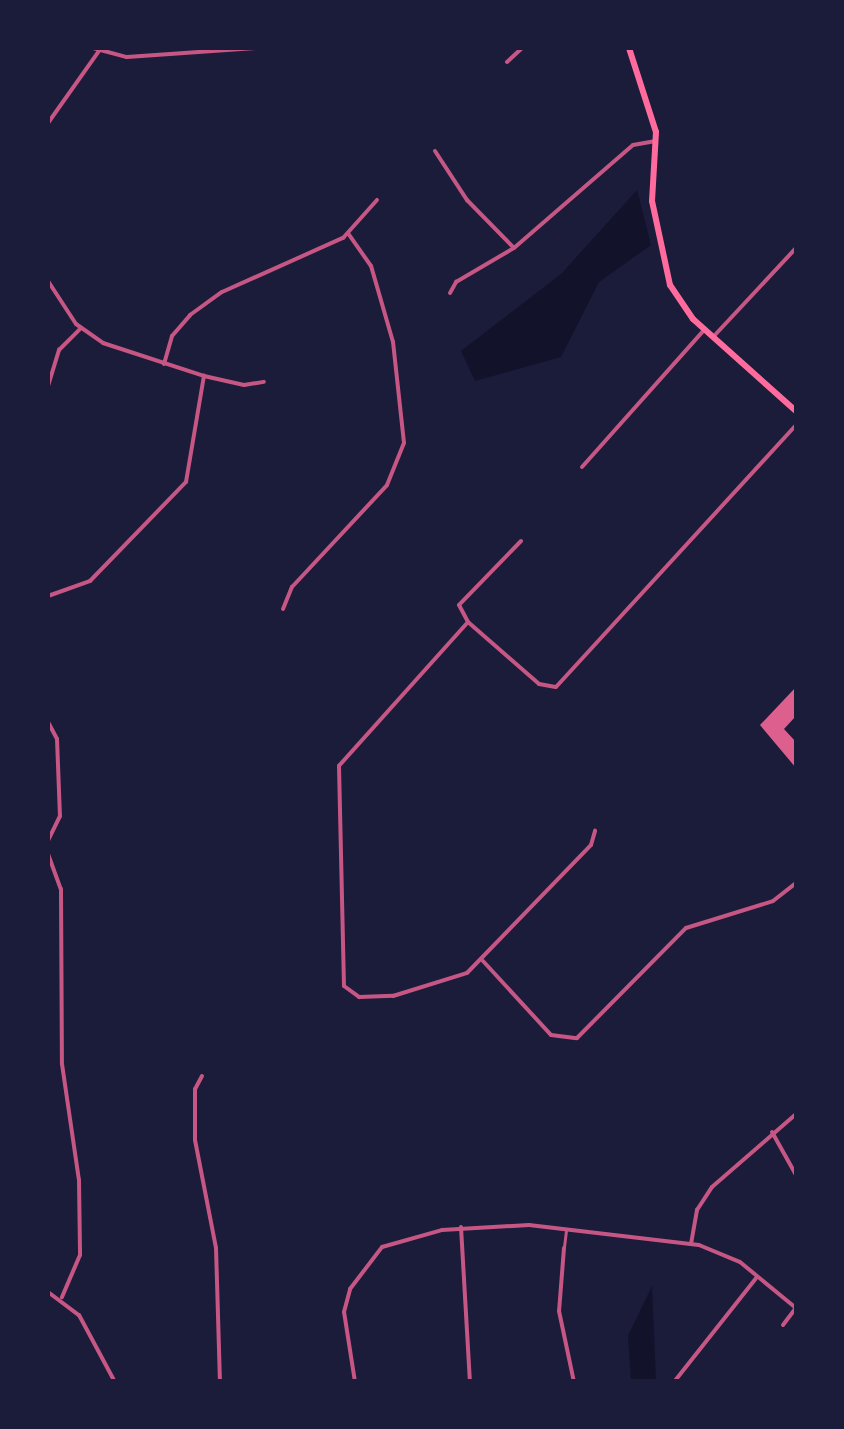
<!DOCTYPE html>
<style>
body{margin:0}
#map{position:relative;width:844px;height:1429px;overflow:hidden;background:#1b1b3a;font-family:"Public Sans",sans-serif}
div>[style]{position:absolute}
[style*='--x']{left:calc(var(--x)*1px);top:calc(var(--y)*1px);width:calc(var(--w)*1px);rotate:calc(var(--a)*1deg)}
.water>*{inset:0;background:#12122b}
.building>*{inset:0;background:#dd5f8e}
.service>*{height:2.5px;margin:-1.25px;padding:0 1.25px;transform-origin:1.25px;border-radius:1.25px;background:#c65784}
.minor>*{height:4px;margin:-2px;padding:0 2px;transform-origin:2px;border-radius:2px;background:#c65784}
.secondary>*{height:6px;margin:-3px;padding:0 3px;transform-origin:3px;border-radius:3px;background:#ff6b9d}
span{translate:-50% -50%;white-space:nowrap;text-align:center;line-height:1.15;-webkit-text-stroke:9px #1b1b3a;paint-order:stroke}
.frame{position:absolute;inset:0;border:50px solid #1b1b3a;pointer-events:none}
</style>
<div id="map">
<div class="water">
<i style="clip-path:polygon(637px 190px,651px 245px,599px 282px,561px 357px,475px 381px,461px 351px,561px 274px)"></i>
<i style="clip-path:polygon(652px 1286px,656px 1381px,631px 1381px,628px 1336px)"></i>
</div>
<div class="building">
<i style="clip-path:polygon(796px 687px,796px 716px,784px 729px,796px 742px,796px 768px,760px 725px)"></i>
</div>
<div class="service">
<i style="--x:564;--y:1247;--w:17;--a:-83"></i>
</div>
<div class="minor">
<i style="--x:93;--y:48;--w:35;--a:15"></i>
<i style="--x:127;--y:57;--w:129;--a:-4"></i>
<i style="--x:507;--y:62;--w:21;--a:-43"></i>
<i style="--x:48;--y:123;--w:88;--a:-54.7"></i>
<i style="--x:435;--y:151;--w:59;--a:56.9"></i>
<i style="--x:467;--y:200;--w:66;--a:45.6"></i>
<i style="--x:48;--y:281;--w:51;--a:56.9"></i>
<i style="--x:76;--y:324;--w:33;--a:35"></i>
<i style="--x:103;--y:343;--w:106;--a:18.1"></i>
<i style="--x:204;--y:376;--w:41;--a:12.7"></i>
<i style="--x:244;--y:385;--w:20;--a:-9"></i>
<i style="--x:450;--y:293;--w:13;--a:-61"></i>
<i style="--x:456;--y:282;--w:67;--a:-30.4"></i>
<i style="--x:514;--y:248;--w:157;--a:-40.9"></i>
<i style="--x:633;--y:145;--w:23;--a:-10"></i>
<i style="--x:714;--y:336;--w:120;--a:-47"></i>
<i style="--x:164;--y:364;--w:29;--a:-74"></i>
<i style="--x:172;--y:336;--w:28;--a:-49"></i>
<i style="--x:190;--y:315;--w:39;--a:-36"></i>
<i style="--x:222;--y:292;--w:133;--a:-24.1"></i>
<i style="--x:343;--y:238;--w:51;--a:-48.2"></i>
<i style="--x:48;--y:386;--w:38;--a:-73"></i>
<i style="--x:59;--y:350;--w:31;--a:-45"></i>
<i style="--x:582;--y:467;--w:185;--a:-48.3"></i>
<i style="--x:521;--y:541;--w:89;--a:134.1"></i>
<i style="--x:459;--y:605;--w:19;--a:62"></i>
<i style="--x:468;--y:622;--w:193;--a:131.9"></i>
<i style="--x:339;--y:766;--w:220;--a:88.7"></i>
<i style="--x:344;--y:986;--w:19;--a:36"></i>
<i style="--x:359;--y:997;--w:34;--a:-2"></i>
<i style="--x:393;--y:996;--w:77;--a:-17.3"></i>
<i style="--x:467;--y:973;--w:178;--a:-45.9"></i>
<i style="--x:591;--y:845;--w:15;--a:-74"></i>
<i style="--x:48;--y:596;--w:45;--a:-19.7"></i>
<i style="--x:90;--y:581;--w:138;--a:-45.9"></i>
<i style="--x:186;--y:482;--w:108;--a:-80.4"></i>
<i style="--x:283;--y:609;--w:24;--a:-68"></i>
<i style="--x:292;--y:587;--w:139;--a:-47"></i>
<i style="--x:387;--y:485;--w:45;--a:-68"></i>
<i style="--x:404;--y:443;--w:102;--a:-96.2"></i>
<i style="--x:393;--y:342;--w:79;--a:-106.1"></i>
<i style="--x:371;--y:266;--w:39;--a:-125"></i>
<i style="--x:468;--y:622;--w:94;--a:41.1"></i>
<i style="--x:539;--y:684;--w:17;--a:10"></i>
<i style="--x:556;--y:687;--w:355;--a:-47.5"></i>
<i style="--x:48;--y:722;--w:19;--a:62"></i>
<i style="--x:57;--y:739;--w:77;--a:87.8"></i>
<i style="--x:60;--y:816;--w:28;--a:116"></i>
<i style="--x:48;--y:854;--w:37;--a:70"></i>
<i style="--x:61;--y:889;--w:175;--a:89.7"></i>
<i style="--x:62;--y:1064;--w:117;--a:81.7"></i>
<i style="--x:79;--y:1180;--w:75;--a:89.2"></i>
<i style="--x:80;--y:1255;--w:46;--a:113.2"></i>
<i style="--x:483;--y:961;--w:100;--a:47.4"></i>
<i style="--x:551;--y:1035;--w:26;--a:7"></i>
<i style="--x:577;--y:1038;--w:155;--a:-45.3"></i>
<i style="--x:686;--y:928;--w:91;--a:-17.2"></i>
<i style="--x:773;--y:901;--w:29;--a:-38"></i>
<i style="--x:202;--y:1076;--w:15;--a:118"></i>
<i style="--x:195;--y:1089;--w:51;--a:90"></i>
<i style="--x:195;--y:1140;--w:110;--a:79"></i>
<i style="--x:216;--y:1248;--w:134;--a:88.3"></i>
<i style="--x:772;--y:1132;--w:49;--a:60.8"></i>
<i style="--x:461;--y:1227;--w:155;--a:86.7"></i>
<i style="--x:691;--y:1244;--w:35;--a:-80"></i>
<i style="--x:697;--y:1210;--w:27;--a:-57"></i>
<i style="--x:712;--y:1187;--w:111;--a:-41"></i>
<i style="--x:564;--y:1248;--w:63;--a:94.5"></i>
<i style="--x:559;--y:1311;--w:73;--a:78.1"></i>
<i style="--x:48;--y:1292;--w:39;--a:37"></i>
<i style="--x:79;--y:1315;--w:76;--a:61.8"></i>
<i style="--x:783;--y:1325;--w:21;--a:-53"></i>
<i style="--x:355;--y:1382;--w:71;--a:-98.9"></i>
<i style="--x:344;--y:1312;--w:24;--a:-75"></i>
<i style="--x:350;--y:1289;--w:53;--a:-52.7"></i>
<i style="--x:382;--y:1247;--w:62;--a:-15.8"></i>
<i style="--x:442;--y:1230;--w:87;--a:-3.3"></i>
<i style="--x:529;--y:1225;--w:171;--a:6.7"></i>
<i style="--x:699;--y:1245;--w:44;--a:22.5"></i>
<i style="--x:740;--y:1262;--w:72;--a:39.4"></i>
<i style="--x:674;--y:1382;--w:132;--a:-51.7"></i>
</div>
<div class="secondary">
<i style="--x:629;--y:48;--w:88;--a:72.2"></i>
<i style="--x:656;--y:132;--w:69;--a:93.3"></i>
<i style="--x:652;--y:201;--w:86;--a:77.9"></i>
<i style="--x:670;--y:285;--w:41;--a:55.9"></i>
<i style="--x:693;--y:319;--w:138;--a:41.8"></i>
</div>
<div class="frame"></div>
</div>
